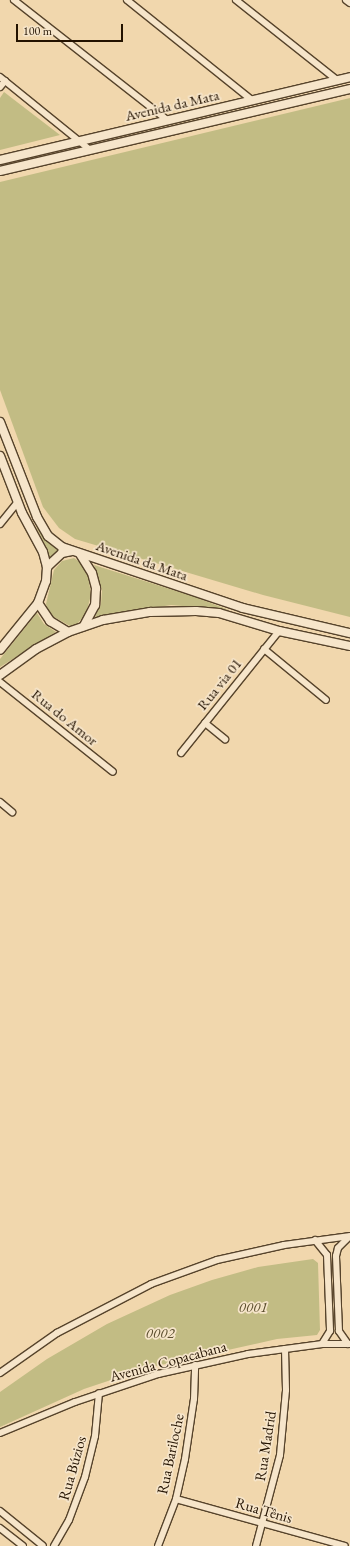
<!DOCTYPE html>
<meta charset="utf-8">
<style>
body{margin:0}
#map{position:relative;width:350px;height:1546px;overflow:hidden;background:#f1d7ad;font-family:"EB Garamond",serif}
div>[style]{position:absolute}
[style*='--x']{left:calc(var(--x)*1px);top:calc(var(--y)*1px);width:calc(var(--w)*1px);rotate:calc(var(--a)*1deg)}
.green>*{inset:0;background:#c2bc84}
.roads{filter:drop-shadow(1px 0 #56432b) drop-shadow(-1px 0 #56432b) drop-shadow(0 1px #56432b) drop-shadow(0 -1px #56432b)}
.street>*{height:6px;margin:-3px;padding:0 3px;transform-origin:3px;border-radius:3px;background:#f6e5ca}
.secondary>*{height:8px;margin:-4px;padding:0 4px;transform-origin:4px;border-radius:4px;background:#f6e5ca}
span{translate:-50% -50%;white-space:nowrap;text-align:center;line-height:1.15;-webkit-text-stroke:3.5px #f6e5ca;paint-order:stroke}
.street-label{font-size:15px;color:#231200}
.park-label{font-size:15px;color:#5b4e2e;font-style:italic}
.scale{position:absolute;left:16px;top:24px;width:107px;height:18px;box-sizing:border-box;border:2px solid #231200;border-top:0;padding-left:5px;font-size:12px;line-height:14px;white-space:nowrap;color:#231200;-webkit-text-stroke:3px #f6e5ca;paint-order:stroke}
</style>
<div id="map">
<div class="green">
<i style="clip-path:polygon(4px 92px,60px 135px,0 150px,0 98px)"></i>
<i style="clip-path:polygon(350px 98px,350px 617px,263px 595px,75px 539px,59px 528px,43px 507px,0 390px,0 182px)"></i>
<i style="clip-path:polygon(36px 527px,59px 550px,49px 558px,48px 550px)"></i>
<i style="clip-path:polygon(74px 558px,80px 562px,88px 574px,91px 595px,86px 614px,76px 625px,70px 626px,54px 617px,48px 611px,46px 604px,54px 570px,62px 561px)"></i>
<i style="clip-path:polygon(94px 565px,195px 597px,229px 610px,171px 605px,95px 617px,101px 604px,102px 590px)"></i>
<i style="clip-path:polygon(37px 613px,44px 624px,56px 632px,0 667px,0 659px)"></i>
<i style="clip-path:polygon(313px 1259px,318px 1263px,320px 1330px,317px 1335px,277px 1339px,147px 1368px,84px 1389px,0 1427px,0 1392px,47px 1359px,107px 1324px,170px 1295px,212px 1280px,258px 1267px)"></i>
</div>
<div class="roads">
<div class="street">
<i style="--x:14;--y:0;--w:194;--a:38.1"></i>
<i style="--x:127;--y:0;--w:160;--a:38.7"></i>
<i style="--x:236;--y:0;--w:129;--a:38.4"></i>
<i style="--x:346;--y:0;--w:5;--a:37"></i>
<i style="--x:0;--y:77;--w:116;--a:39"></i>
<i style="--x:0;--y:87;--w:8;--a:-50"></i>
<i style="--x:0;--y:524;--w:28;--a:-51"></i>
<i style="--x:264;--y:649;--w:80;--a:39.4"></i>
<i style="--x:0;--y:682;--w:144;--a:38.5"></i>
<i style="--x:205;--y:723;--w:26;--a:39"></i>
<i style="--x:181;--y:753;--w:156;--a:-51.2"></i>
<i style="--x:0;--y:802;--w:16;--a:40"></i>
<i style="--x:315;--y:1240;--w:19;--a:51"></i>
<i style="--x:327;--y:1255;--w:76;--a:87.7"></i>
<i style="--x:330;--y:1331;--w:15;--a:122"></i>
<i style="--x:348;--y:1344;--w:16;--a:-125"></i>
<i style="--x:339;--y:1331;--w:75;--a:-92.3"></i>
<i style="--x:336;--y:1256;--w:8;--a:-76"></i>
<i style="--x:338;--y:1248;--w:16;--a:-45"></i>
<i style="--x:0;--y:1373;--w:70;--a:-35.1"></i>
<i style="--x:57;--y:1333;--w:106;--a:-27.5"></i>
<i style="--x:151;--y:1284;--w:70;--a:-20"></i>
<i style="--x:217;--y:1260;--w:69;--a:-12.6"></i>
<i style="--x:284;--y:1245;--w:67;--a:-7.8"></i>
<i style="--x:0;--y:1433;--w:81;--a:-22.5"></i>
<i style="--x:75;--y:1402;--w:88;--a:-18.6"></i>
<i style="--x:158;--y:1374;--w:92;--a:-12.5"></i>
<i style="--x:248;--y:1354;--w:75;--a:-7.7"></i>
<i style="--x:322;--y:1344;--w:28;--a:0"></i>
<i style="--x:176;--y:1499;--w:175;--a:15.5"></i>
<i style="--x:0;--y:1511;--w:55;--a:39.1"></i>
<i style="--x:0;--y:1528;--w:29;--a:38"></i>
<i style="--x:54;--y:1546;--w:30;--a:-60"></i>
<i style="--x:69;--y:1520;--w:46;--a:-69.6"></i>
<i style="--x:85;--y:1477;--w:42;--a:-76.3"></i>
<i style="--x:95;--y:1436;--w:43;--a:-84.7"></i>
<i style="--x:158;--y:1546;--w:50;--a:-69"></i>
<i style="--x:176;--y:1499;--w:41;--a:-77.3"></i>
<i style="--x:185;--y:1459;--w:61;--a:-81.5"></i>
<i style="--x:194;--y:1399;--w:34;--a:-88"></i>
<i style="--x:256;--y:1546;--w:94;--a:-75.2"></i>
<i style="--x:280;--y:1455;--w:65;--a:-84.7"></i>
<i style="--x:286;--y:1390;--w:41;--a:-91.4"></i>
</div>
<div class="secondary">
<i style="--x:0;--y:160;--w:360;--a:-13.3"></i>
<i style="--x:0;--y:171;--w:359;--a:-13.2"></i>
<i style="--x:0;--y:422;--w:102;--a:68.7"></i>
<i style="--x:37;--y:517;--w:22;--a:60"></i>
<i style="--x:48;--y:536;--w:18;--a:38"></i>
<i style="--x:62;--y:547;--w:191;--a:18.6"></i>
<i style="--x:243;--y:608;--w:110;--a:13.2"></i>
<i style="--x:0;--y:456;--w:61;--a:68.9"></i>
<i style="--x:22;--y:513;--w:44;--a:61.7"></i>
<i style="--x:43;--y:552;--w:16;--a:75"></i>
<i style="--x:47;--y:567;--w:14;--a:94"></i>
<i style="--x:46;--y:581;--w:23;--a:110"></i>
<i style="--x:38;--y:603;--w:60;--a:129"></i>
<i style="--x:80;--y:554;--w:22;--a:58"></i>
<i style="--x:92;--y:573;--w:16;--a:75"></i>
<i style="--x:96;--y:588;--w:17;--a:93"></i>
<i style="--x:95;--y:605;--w:24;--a:118"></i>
<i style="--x:47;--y:567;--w:21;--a:-43"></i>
<i style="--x:62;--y:553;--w:10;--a:-11"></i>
<i style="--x:38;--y:603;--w:22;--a:56"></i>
<i style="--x:50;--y:621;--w:21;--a:31"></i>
<i style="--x:0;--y:675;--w:44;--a:-35.8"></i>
<i style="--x:36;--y:649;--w:36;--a:-28"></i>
<i style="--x:68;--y:632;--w:37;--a:-19"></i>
<i style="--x:103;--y:620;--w:48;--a:-9.7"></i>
<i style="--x:150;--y:612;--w:46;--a:-1.2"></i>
<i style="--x:196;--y:611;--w:23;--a:5"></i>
<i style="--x:219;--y:613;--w:63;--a:16.7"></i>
<i style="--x:279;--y:631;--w:73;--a:11.9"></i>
</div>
</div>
<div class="street-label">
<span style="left:172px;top:105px;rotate:-13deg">Avenida da Mata</span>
<span style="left:142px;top:560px;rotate:19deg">Avenida da Mata</span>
<span style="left:219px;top:684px;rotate:-51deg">Rua via 01</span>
<span style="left:65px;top:717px;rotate:39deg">Rua do Amor</span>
<span style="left:168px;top:1361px;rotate:-15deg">Avenida Copacabana</span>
<span style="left:265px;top:1446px;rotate:-81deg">Rua Madrid</span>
<span style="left:170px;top:1454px;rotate:-78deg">Rua Bariloche</span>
<span style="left:72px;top:1468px;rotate:-74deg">Rua Búzios</span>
<span style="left:264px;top:1510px;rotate:16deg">Rua Tênis</span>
</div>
<div class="park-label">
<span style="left:253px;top:1307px">0001</span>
<span style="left:160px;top:1333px">0002</span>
</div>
<div class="scale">100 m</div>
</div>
